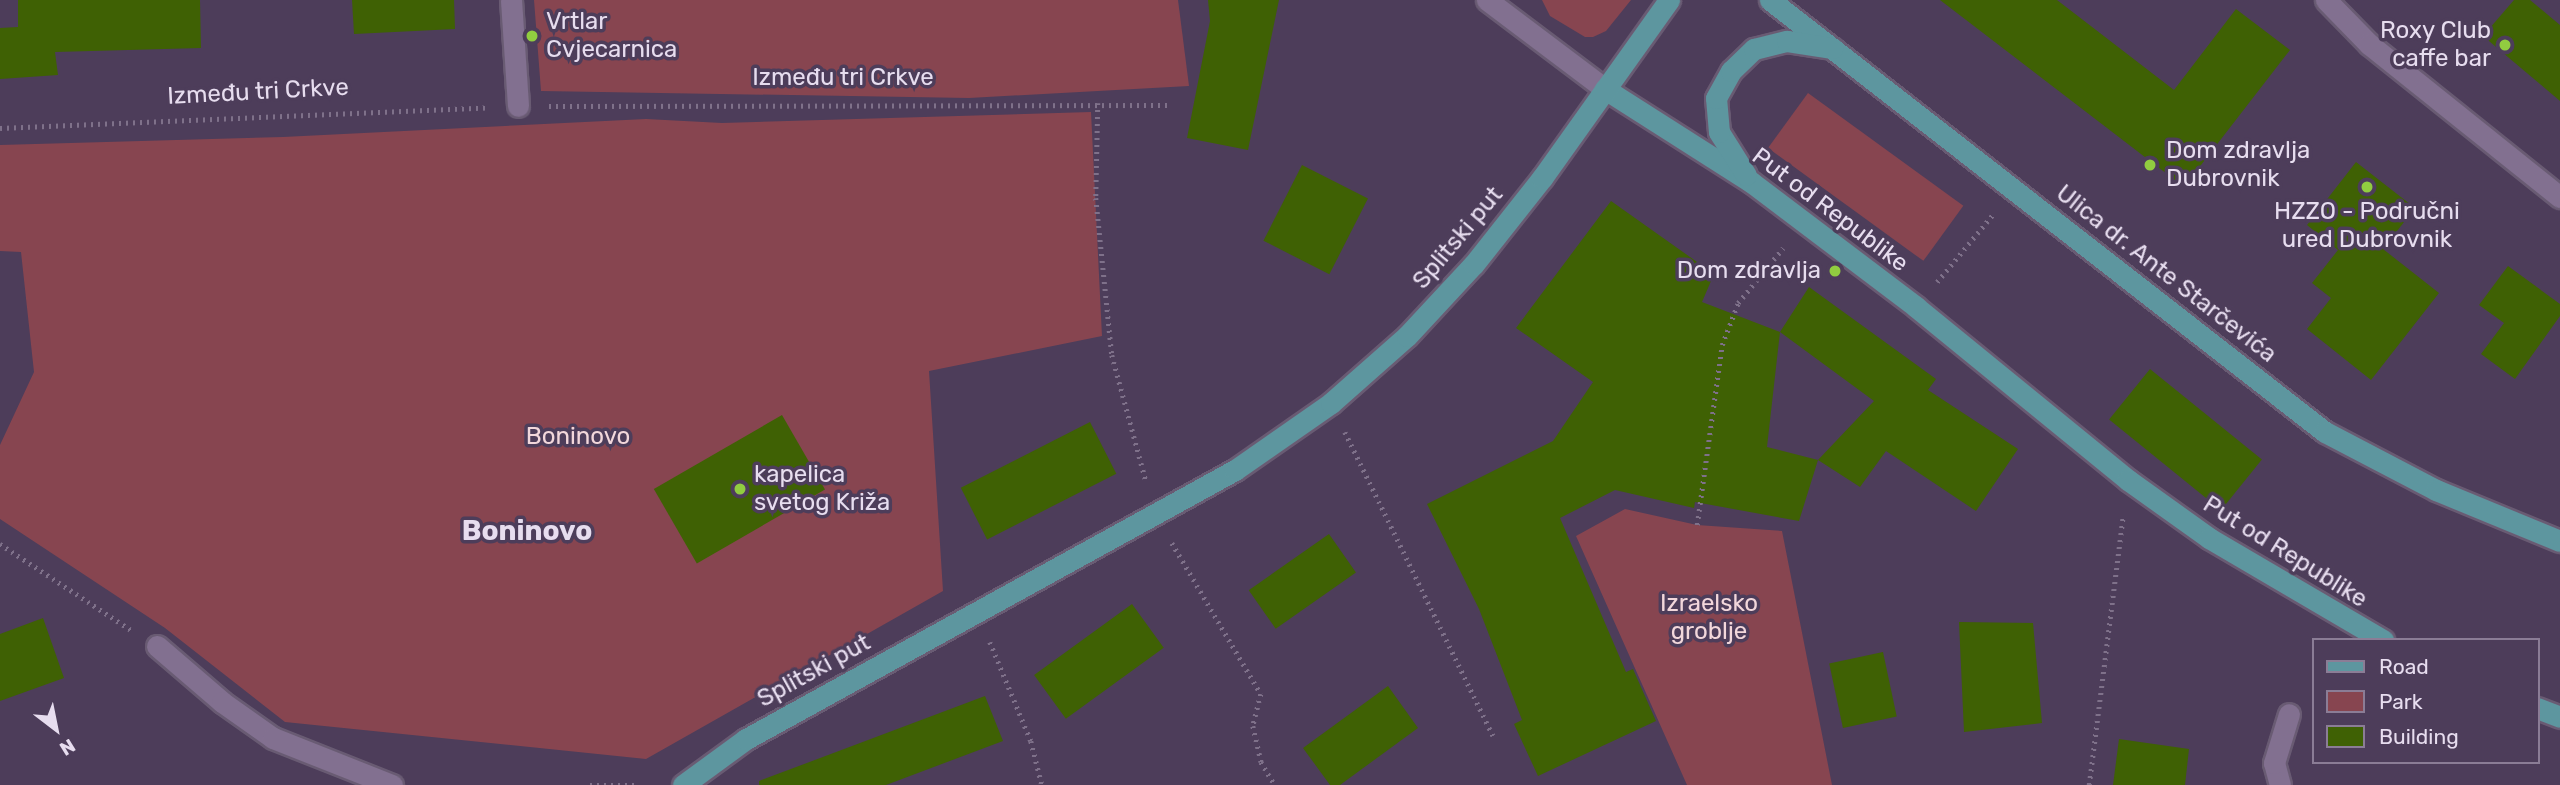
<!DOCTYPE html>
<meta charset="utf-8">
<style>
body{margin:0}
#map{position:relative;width:2560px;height:785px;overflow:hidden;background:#4d3d5a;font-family:Rubik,sans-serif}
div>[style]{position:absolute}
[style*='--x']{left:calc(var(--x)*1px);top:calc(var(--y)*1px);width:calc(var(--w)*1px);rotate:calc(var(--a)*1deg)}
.green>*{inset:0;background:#874550;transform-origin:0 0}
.building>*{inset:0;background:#3f6104;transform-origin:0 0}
.path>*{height:4.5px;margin-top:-2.25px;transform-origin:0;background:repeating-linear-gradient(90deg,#7f718a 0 2px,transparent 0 7px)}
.roads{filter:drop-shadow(2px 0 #695b73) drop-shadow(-2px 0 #695b73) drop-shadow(0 2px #695b73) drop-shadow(0 -2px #695b73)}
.minor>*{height:21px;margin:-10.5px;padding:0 10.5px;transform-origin:10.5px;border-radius:10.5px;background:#827090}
.major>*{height:21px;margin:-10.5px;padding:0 10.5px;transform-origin:10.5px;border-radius:10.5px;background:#5d969f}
.dots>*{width:19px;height:19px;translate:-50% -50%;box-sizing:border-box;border:4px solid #4d3d5a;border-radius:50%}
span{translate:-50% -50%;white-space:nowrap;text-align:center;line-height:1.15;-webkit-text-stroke:7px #4d3d5a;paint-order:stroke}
.poi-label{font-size:24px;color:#e7ddef}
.left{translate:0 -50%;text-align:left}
.right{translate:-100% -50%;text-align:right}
.street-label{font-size:24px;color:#e7ddef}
.park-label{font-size:24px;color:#f2d7db}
.quarter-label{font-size:28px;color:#e7ddef;font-weight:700}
.legend{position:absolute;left:2312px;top:638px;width:228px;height:126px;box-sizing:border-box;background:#4d3d5a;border:2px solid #8b7d96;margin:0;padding:9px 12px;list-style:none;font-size:21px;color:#e7ddef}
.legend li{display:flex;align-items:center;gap:14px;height:35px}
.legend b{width:35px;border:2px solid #8b7d96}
.north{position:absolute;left:21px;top:694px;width:70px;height:70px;-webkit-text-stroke:5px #4d3d5a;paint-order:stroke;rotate:148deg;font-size:19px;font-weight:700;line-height:28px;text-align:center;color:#e7ddef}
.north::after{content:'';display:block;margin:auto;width:24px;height:32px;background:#e7ddef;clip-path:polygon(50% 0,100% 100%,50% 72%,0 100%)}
</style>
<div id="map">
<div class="green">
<i style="clip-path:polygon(534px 0,1178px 0,1189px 86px,969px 98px,541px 91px)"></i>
<i style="clip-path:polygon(1542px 0,1631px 0,1606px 31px,1593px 37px,1585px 37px,1550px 16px)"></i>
<i style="left:1808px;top:93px;width:192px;height:68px;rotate:36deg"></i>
<i style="clip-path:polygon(1091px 112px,1102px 336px,929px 371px,943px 591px,646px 759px,285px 722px,165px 628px,0 519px,0 445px,34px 372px,21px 252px,0 251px,0 145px,283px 137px,646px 119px,722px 123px)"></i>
<i style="clip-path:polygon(1625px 509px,1697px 525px,1782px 531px,1832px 785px,1687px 785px,1576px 536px)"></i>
</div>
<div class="building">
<i style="clip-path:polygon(18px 0,200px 0,201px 48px,55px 52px,58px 75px,0 79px,0 28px,18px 27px)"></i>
<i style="clip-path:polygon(352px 0,454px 0,455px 29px,354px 34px)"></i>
<i style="clip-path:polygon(1208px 0,1279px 0,1248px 150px,1187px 138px,1210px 21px)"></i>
<i style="clip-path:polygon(1940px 0,2057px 0,2174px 90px,2236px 9px,2290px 50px,2184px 187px)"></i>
<i style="clip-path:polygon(2514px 0,2530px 0,2560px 25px,2560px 101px,2483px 36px)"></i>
<i style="clip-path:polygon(2356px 162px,2415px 208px,2383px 249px,2439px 293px,2371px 380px,2307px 329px,2331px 298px,2312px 283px,2338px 250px,2307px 225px)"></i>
<i style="left:1302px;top:165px;width:74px;height:85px;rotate:27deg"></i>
<i style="clip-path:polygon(1611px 201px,1714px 274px,1702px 302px,1780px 332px,1767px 447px,1818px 460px,1799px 521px,1695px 502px,1694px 508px,1615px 490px,1560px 518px,1626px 672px,1633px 669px,1656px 721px,1538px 776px,1514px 724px,1522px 720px,1479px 609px,1427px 504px,1553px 441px,1593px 382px,1516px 328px)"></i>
<i style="clip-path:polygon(2508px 266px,2560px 304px,2560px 316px,2515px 379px,2481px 354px,2504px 323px,2479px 305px)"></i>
<i style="clip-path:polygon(1809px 287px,1936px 379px,1928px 390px,2018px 449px,1976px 511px,1886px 451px,1860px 487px,1818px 460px,1874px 401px,1780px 332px)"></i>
<i style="left:2150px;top:369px;width:144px;height:65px;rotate:39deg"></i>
<i style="left:782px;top:415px;width:86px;height:148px;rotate:60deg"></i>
<i style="left:1090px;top:422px;width:58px;height:145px;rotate:63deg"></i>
<i style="left:1329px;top:534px;width:47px;height:98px;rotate:55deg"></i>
<i style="left:1132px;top:604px;width:54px;height:121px;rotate:54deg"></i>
<i style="clip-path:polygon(43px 618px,64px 678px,0 701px,0 634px)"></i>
<i style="clip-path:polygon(1959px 622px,2033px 623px,2042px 723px,1964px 732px)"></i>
<i style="left:1883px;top:652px;width:66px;height:55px;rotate:78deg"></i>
<i style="clip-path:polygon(1388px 686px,1418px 728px,1340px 785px,1330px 785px,1303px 748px)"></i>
<i style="clip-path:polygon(985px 696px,1003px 741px,886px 785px,759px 785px,759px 781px)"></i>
<i style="clip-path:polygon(2119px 739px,2189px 749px,2185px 785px,2113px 785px)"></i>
</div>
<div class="path">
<i style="--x:1098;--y:103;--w:95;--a:91.2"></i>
<i style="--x:1096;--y:198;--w:158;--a:84.2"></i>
<i style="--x:1112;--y:355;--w:131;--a:74.9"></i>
<i style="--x:549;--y:106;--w:618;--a:-0.09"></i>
<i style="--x:0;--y:128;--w:487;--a:-2.4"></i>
<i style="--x:1937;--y:282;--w:89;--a:-50.4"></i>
<i style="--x:1345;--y:432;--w:338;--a:64"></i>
<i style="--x:1697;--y:525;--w:182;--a:-82.1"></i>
<i style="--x:1722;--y:345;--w:45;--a:-69.1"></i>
<i style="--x:1738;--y:303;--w:71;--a:-50.7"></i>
<i style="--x:1172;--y:543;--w:175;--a:59.5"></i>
<i style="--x:1261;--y:694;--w:33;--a:104"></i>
<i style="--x:1253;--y:726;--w:37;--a:77"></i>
<i style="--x:1261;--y:762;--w:27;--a:59"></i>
<i style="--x:0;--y:544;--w:157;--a:33.3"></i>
<i style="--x:990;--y:642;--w:107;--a:67.5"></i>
<i style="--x:1031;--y:741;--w:45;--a:76"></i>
<i style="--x:590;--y:785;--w:45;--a:0"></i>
<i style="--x:2089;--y:785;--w:271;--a:-82.8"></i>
</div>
<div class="roads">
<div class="minor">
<i style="--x:511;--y:0;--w:106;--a:86.2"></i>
<i style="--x:1487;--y:0;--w:148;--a:37"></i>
<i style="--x:2326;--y:0;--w:62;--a:45.7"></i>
<i style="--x:2369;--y:44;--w:245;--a:38.7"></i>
<i style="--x:157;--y:646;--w:86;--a:40.7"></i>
<i style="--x:222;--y:702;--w:62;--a:35.2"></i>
<i style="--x:273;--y:738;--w:128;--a:21.6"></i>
<i style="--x:2280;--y:785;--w:23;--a:-105"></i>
<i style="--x:2274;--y:763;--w:51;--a:-73"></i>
</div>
<div class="major">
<i style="--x:1770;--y:0;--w:703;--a:37.9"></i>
<i style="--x:2325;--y:432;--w:125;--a:27.6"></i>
<i style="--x:2436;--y:490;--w:134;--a:22.4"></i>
<i style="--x:1605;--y:89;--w:173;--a:32.5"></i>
<i style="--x:1751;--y:182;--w:207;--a:37.1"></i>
<i style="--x:1916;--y:307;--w:274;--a:39.2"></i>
<i style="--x:2128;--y:480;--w:100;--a:35.6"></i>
<i style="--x:2209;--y:538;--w:202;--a:30.4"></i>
<i style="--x:1746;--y:175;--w:51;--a:-122.1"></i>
<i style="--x:1719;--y:132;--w:34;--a:-95"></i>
<i style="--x:1716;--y:98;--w:31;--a:-61"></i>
<i style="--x:1731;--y:71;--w:32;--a:-44"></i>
<i style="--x:1754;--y:49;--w:34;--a:-14"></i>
<i style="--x:1787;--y:41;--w:46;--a:8.8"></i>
<i style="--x:2537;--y:708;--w:25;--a:21"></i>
<i style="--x:683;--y:785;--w:78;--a:-36.1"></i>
<i style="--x:746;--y:739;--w:558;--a:-28.82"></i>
<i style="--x:1235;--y:470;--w:117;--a:-34.9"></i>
<i style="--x:1331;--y:403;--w:101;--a:-41.4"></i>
<i style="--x:1407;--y:336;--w:98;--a:-47.1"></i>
<i style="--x:1474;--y:264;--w:110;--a:-51.7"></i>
<i style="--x:1542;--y:178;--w:219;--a:-54.5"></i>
</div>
</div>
<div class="dots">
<i style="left:532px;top:36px;background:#91cd40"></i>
<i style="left:2505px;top:45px;background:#91cd40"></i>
<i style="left:2150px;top:165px;background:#91cd40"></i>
<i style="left:2367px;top:187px;background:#91cd40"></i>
<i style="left:1835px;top:271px;background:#91cd40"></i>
<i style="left:740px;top:489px;background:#91cd40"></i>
</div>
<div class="poi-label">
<span class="left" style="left:546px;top:36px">Vrtlar<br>Cvjecarnica</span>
<span class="right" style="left:2491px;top:45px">Roxy Club<br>caffe bar</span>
<span class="left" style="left:2166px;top:165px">Dom zdravlja<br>Dubrovnik</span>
<span style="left:2367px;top:226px">HZZO - Područni<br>ured Dubrovnik</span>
<span class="right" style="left:1821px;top:271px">Dom zdravlja</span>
<span class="left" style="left:754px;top:489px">kapelica<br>svetog Križa</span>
</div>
<div class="street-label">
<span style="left:843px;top:78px">Između tri Crkve</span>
<span style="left:258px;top:92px;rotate:-3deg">Između tri Crkve</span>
<span style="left:1830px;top:210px;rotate:37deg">Put od Republike</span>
<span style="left:1458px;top:238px;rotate:-50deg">Splitski put</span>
<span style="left:2166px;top:274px;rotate:38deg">Ulica dr. Ante Starčevića</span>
<span style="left:2285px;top:552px;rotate:32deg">Put od Republike</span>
<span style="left:814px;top:671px;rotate:-29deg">Splitski put</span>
</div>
<div class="park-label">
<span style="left:578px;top:437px">Boninovo</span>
<span style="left:1709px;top:618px">Izraelsko<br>groblje</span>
</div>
<div class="quarter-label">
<span style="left:527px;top:531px">Boninovo</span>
</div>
<ul class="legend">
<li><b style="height:9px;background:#5d969f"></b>Road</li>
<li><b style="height:19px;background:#874550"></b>Park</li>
<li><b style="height:19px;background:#3f6104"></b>Building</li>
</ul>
<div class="north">N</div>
</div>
